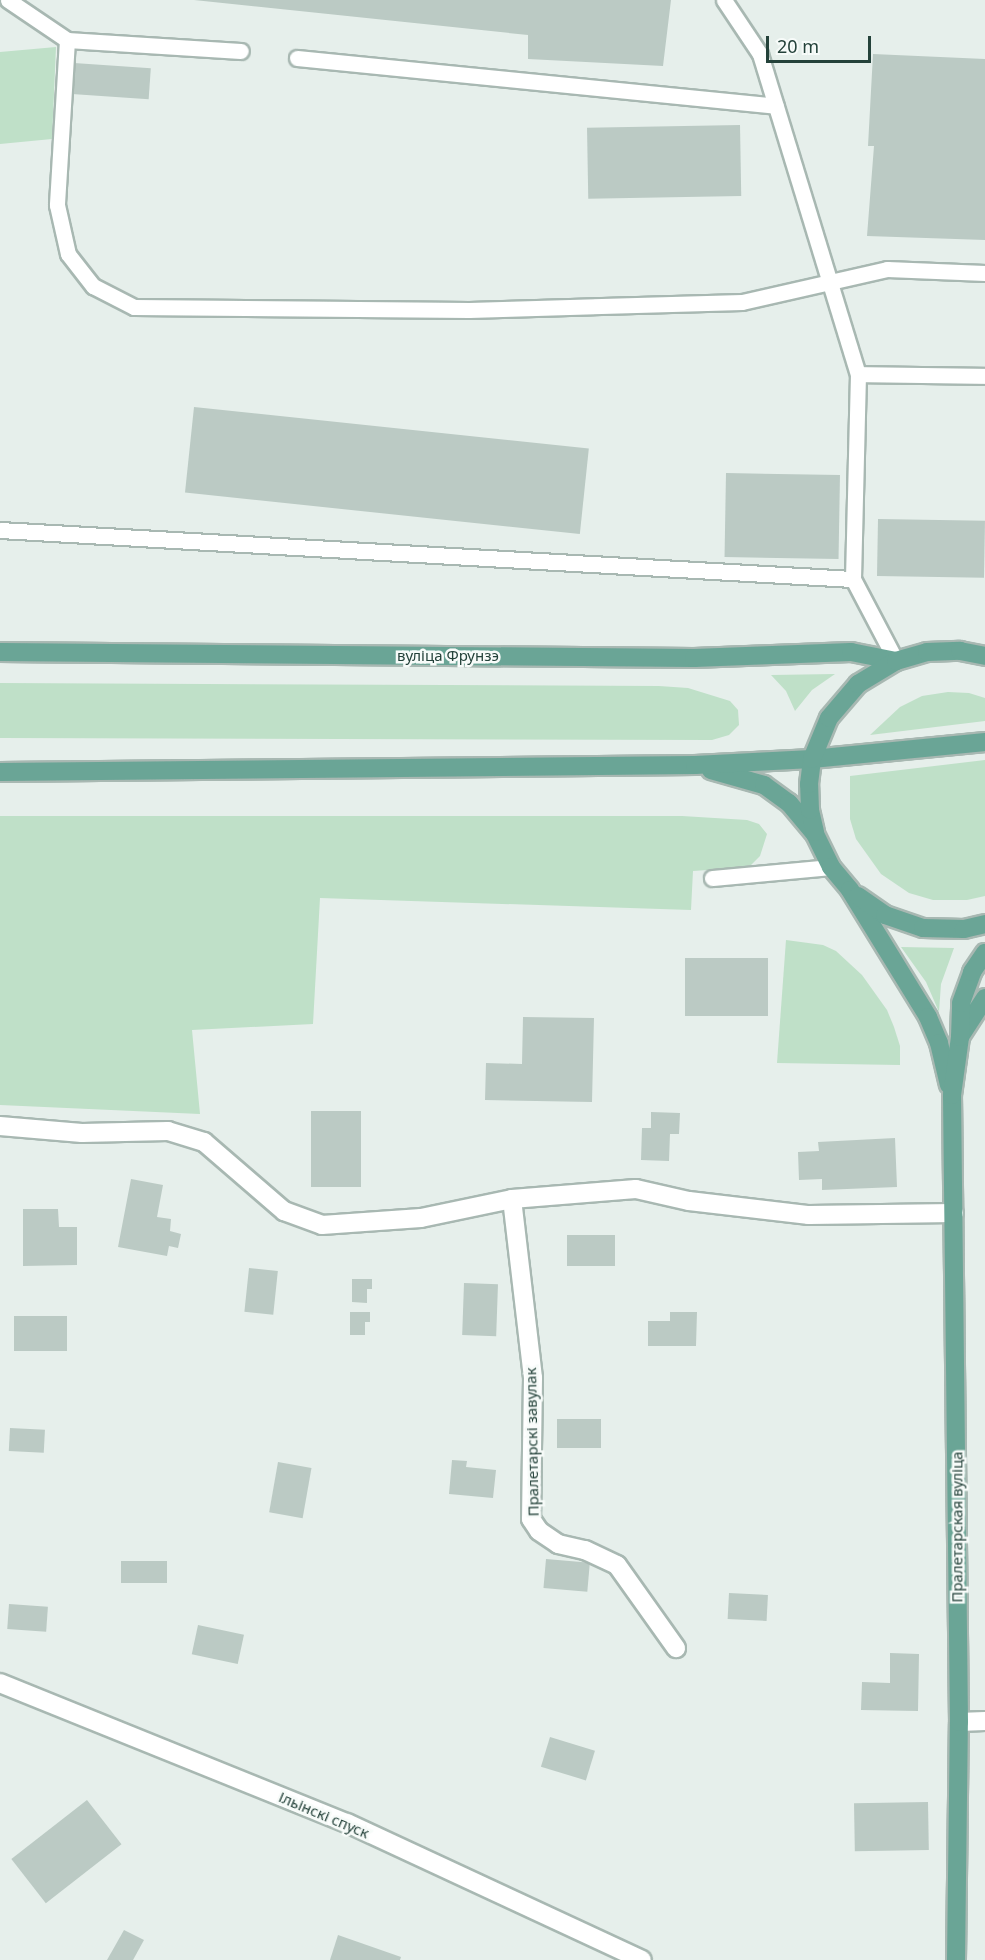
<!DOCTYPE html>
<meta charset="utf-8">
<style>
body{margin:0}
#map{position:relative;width:985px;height:1960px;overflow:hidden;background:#e6efeb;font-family:"Noto Sans",sans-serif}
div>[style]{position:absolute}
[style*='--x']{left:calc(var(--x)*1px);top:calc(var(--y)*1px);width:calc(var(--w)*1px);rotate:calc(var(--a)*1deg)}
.green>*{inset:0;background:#bfe0c8}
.building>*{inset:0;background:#bbcac4;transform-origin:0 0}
.roads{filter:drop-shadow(2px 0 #a8b8b2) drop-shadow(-2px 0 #a8b8b2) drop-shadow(0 2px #a8b8b2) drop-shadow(0 -2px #a8b8b2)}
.lane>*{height:15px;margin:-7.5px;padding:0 7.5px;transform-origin:7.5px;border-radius:7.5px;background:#fff}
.street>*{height:18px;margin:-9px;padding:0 9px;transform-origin:9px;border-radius:9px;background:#fff}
.primary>*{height:18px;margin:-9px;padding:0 9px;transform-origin:9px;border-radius:9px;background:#6aa596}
span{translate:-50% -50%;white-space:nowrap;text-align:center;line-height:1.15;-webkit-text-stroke:5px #f7fbf9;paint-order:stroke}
.street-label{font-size:15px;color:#24423a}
.scale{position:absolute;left:766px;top:36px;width:105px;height:27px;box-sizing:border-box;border:3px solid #24423a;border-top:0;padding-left:8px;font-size:18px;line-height:21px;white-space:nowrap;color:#24423a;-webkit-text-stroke:4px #f7fbf9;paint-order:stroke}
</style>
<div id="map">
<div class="green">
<i style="clip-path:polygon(56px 47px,52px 139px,0 144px,0 52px)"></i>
<i style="clip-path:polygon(835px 674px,812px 690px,795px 711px,786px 691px,771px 675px)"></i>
<i style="clip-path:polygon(0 683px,659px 686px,688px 688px,730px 701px,738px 710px,739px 725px,729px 735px,712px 740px,0 738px)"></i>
<i style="clip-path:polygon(948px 692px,969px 693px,985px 698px,985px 721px,870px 735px,900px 707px,922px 696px)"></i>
<i style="clip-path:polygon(985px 760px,985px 896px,967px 900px,933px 900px,909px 893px,881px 874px,856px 839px,850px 819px,850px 776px)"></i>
<i style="clip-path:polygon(0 816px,682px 816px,747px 820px,759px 824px,767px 834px,760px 856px,751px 865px,737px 868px,693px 871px,691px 910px,320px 898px,313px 1024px,192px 1030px,200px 1114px,0 1105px)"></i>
<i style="clip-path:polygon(786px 940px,823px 945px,836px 951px,862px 975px,887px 1010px,894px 1027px,900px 1046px,900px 1065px,777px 1063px)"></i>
<i style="clip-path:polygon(901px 947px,954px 948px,941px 984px,939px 1012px,926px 982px)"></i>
</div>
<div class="building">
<i style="clip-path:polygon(194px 0,671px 0,663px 66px,528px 59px,528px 35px)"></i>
<i style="clip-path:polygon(873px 54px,985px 59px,985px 240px,867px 236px,874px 146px,868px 146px)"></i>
<i style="left:74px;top:63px;width:77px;height:31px;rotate:4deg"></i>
<i style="left:740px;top:125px;width:71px;height:153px;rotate:89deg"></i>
<i style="left:194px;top:407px;width:397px;height:86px;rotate:6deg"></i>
<i style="left:726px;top:473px;width:114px;height:84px;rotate:1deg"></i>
<i style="left:878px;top:519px;width:107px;height:57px;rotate:1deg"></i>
<i style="left:685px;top:958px;width:83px;height:58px"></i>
<i style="clip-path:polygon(523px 1017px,594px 1018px,592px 1102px,485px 1100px,486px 1063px,522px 1064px)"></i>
<i style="left:361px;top:1111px;width:76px;height:50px;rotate:90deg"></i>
<i style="clip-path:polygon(651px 1112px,680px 1113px,679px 1134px,670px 1134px,669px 1161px,641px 1160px,642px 1128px,651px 1128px)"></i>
<i style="clip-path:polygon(895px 1138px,897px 1187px,822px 1190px,822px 1179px,799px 1180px,798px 1152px,819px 1151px,818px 1142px)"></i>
<i style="clip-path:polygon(131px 1179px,163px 1185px,157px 1217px,171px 1219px,170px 1231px,181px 1234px,178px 1248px,169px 1246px,167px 1256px,118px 1247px)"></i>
<i style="clip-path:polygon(23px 1209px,58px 1209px,59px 1227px,77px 1227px,77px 1265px,23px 1266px)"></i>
<i style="left:615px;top:1235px;width:31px;height:48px;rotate:90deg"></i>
<i style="left:249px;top:1268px;width:29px;height:44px;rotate:6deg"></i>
<i style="clip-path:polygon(352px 1279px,372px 1279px,372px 1289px,367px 1289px,367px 1303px,352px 1302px)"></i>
<i style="left:464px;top:1283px;width:34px;height:52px;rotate:2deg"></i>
<i style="clip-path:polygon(350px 1312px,370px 1312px,370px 1322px,365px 1322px,365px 1335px,350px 1335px)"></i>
<i style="clip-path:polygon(670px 1312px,697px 1312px,696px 1346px,648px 1346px,648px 1321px,670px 1321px)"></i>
<i style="left:67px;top:1316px;width:35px;height:53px;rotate:90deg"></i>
<i style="left:557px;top:1419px;width:44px;height:29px"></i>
<i style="left:10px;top:1428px;width:35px;height:23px;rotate:3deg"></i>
<i style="clip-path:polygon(452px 1460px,467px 1461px,466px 1467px,496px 1470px,493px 1498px,449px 1494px)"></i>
<i style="left:278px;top:1462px;width:34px;height:51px;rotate:10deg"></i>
<i style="left:546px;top:1559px;width:44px;height:29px;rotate:5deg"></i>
<i style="left:121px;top:1561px;width:46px;height:22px"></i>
<i style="left:729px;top:1593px;width:39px;height:26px;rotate:3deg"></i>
<i style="left:9px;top:1604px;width:39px;height:25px;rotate:4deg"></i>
<i style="left:198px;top:1625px;width:47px;height:30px;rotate:12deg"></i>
<i style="clip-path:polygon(890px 1653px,919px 1654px,918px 1711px,861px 1710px,862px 1682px,890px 1683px)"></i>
<i style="left:550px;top:1737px;width:47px;height:31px;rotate:17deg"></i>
<i style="left:87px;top:1800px;width:56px;height:96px;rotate:52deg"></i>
<i style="left:928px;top:1802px;width:48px;height:74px;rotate:89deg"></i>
<i style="clip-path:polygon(124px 1930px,144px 1940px,133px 1960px,107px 1960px)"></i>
<i style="clip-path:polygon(338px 1935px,401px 1957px,400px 1960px,330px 1960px)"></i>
</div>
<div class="roads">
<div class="lane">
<i style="--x:8;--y:0;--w:71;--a:34.1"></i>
<i style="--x:67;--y:40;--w:165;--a:93.5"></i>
<i style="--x:57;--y:205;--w:50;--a:77.3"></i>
<i style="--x:68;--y:254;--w:41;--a:52"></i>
<i style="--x:93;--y:286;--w:46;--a:27.1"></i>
<i style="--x:134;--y:307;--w:335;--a:0.5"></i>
<i style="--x:469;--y:310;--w:273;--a:-1.7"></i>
<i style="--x:742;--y:302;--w:149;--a:-12.8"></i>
<i style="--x:887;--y:269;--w:98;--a:2.3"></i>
<i style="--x:724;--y:0;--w:65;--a:56.3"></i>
<i style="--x:760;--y:54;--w:335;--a:73"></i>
<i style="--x:858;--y:374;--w:205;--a:91.4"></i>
<i style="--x:853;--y:579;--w:93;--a:62.3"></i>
<i style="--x:67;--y:40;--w:174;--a:3.6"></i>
<i style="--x:297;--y:58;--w:481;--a:5.7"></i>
<i style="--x:858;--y:374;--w:127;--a:0.9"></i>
<i style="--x:0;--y:530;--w:854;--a:3.29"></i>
<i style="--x:712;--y:878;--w:120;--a:-5.3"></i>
</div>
<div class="street">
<i style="--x:0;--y:1126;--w:82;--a:4.9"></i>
<i style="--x:82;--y:1133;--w:86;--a:-1.3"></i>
<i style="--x:168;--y:1131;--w:38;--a:17"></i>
<i style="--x:204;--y:1142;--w:106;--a:40.8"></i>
<i style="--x:284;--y:1211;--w:40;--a:20.2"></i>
<i style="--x:322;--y:1225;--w:99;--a:-4"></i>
<i style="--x:421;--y:1218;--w:93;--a:-11.8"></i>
<i style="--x:512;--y:1199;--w:180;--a:83.3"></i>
<i style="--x:533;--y:1378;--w:141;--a:90.8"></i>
<i style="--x:531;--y:1519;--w:14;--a:56"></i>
<i style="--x:539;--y:1531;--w:23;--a:34"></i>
<i style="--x:558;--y:1544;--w:28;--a:13"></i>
<i style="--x:585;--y:1550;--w:35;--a:25"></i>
<i style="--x:617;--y:1565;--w:102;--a:54.6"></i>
<i style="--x:512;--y:1199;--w:124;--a:-4.6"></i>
<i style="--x:636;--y:1189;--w:54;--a:12.8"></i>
<i style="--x:689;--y:1201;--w:121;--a:6.7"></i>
<i style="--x:809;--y:1215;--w:145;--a:-0.8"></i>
<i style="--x:0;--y:1683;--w:374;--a:22"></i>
<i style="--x:347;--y:1823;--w:325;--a:24.9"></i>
<i style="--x:959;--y:1722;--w:26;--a:-2"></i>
</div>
<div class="primary">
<i style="--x:0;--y:652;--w:694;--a:0.5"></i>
<i style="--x:694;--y:658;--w:157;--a:-2.2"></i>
<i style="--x:851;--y:652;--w:46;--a:11.3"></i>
<i style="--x:711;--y:770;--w:55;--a:15.8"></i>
<i style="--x:764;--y:785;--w:31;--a:36"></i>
<i style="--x:789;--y:803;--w:40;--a:50"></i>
<i style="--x:815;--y:834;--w:37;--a:64"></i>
<i style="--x:831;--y:867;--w:30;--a:50"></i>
<i style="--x:850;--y:890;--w:149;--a:58.4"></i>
<i style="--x:928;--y:1017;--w:28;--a:67"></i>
<i style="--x:939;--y:1043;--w:43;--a:76.6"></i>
<i style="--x:0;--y:772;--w:695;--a:-0.58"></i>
<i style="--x:695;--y:765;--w:117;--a:-2.9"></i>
<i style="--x:812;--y:759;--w:174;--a:-5.6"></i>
<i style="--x:815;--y:832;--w:23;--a:-103"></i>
<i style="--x:810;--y:810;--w:26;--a:-92"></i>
<i style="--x:809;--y:784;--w:25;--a:-83"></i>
<i style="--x:812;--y:759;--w:44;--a:-67.5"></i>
<i style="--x:829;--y:718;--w:45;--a:-49.5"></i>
<i style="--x:858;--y:684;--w:44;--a:-31.2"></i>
<i style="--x:896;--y:661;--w:32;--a:-16"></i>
<i style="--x:927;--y:652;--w:33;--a:-2"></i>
<i style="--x:960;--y:651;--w:25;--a:11"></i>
<i style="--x:858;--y:896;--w:33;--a:35"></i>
<i style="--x:885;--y:915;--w:40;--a:18.9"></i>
<i style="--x:923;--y:928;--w:41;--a:1.4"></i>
<i style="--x:964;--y:929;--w:22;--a:-13"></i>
<i style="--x:961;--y:1035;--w:44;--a:-57"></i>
<i style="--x:956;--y:1960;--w:238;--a:-89.3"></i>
<i style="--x:959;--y:1722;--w:627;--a:-90.64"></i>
<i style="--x:952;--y:1095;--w:59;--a:-82.1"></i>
<i style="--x:960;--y:1037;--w:34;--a:-88"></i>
<i style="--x:961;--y:1003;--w:33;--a:-70"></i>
<i style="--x:972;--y:972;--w:23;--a:-56"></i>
</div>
</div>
<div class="street-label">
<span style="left:448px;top:656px">вуліца Фрунзэ</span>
<span style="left:532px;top:1442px;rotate:-91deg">Пралетарскі завулак</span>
<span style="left:957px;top:1527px;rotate:-90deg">Пралетарская вуліца</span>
<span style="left:324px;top:1815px;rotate:23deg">Ільінскі спуск</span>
</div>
<div class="scale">20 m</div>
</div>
